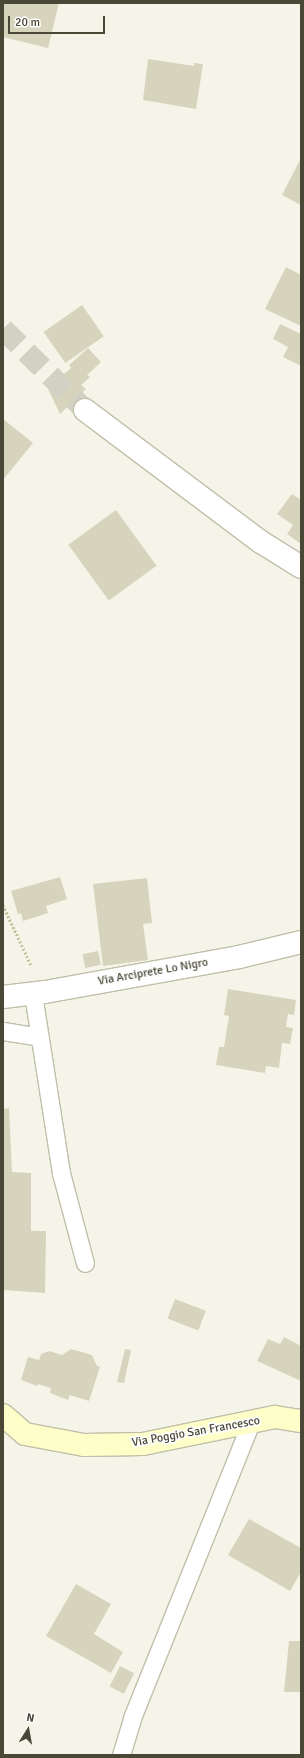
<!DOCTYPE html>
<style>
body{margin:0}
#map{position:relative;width:304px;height:1758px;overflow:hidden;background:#f5f4e8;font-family:Signika,sans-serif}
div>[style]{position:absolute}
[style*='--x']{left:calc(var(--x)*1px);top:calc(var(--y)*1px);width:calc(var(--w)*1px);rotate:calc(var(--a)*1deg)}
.building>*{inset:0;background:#d7d4bd;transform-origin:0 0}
.street-tunnel>*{height:22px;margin-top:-11px;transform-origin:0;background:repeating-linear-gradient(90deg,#d3d1c4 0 22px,transparent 0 33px)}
.path>*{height:2.5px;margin-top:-1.25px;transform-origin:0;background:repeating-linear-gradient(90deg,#c4c09b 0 2px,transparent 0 4px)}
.roads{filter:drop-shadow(1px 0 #c1bfaa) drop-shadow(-1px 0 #c1bfaa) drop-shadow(0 1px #c1bfaa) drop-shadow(0 -1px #c1bfaa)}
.lane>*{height:17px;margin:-8.5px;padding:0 8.5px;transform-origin:8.5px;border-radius:8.5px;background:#fff}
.street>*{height:22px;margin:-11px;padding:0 11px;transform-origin:11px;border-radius:11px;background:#fff}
.secondary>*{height:22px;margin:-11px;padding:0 11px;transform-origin:11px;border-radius:11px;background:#feffc8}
span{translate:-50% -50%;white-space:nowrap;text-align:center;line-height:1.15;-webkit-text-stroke:3.5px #fff;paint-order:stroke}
.street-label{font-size:12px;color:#494736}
.frame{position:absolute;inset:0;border:4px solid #494736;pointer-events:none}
.north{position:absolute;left:8px;top:1710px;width:40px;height:40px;-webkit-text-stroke:3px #fff;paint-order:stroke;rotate:11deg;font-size:11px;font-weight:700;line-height:16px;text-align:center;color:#494736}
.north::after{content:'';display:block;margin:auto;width:14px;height:18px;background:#494736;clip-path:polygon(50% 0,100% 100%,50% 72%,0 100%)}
.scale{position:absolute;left:8px;top:16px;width:97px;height:18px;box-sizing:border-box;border:2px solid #494736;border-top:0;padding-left:5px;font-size:12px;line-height:14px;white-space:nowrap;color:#494736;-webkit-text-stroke:3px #fff;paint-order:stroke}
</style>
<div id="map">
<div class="building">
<i style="clip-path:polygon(3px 3px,59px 3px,48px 48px,3px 37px)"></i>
<i style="clip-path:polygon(148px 59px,194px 66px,194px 63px,203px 64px,196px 109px,143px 100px)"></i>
<i style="clip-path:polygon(301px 158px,301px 205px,282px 195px)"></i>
<i style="clip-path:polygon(286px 267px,301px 275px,301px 326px,265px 309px)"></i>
<i style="left:82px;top:305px;width:38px;height:47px;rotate:55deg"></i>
<i style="clip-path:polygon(280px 324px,301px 334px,301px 366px,283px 357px,288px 347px,273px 339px)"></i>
<i style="clip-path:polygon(88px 348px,101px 362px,87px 375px,90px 377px,81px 385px,86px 389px,60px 414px,48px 389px,71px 368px,69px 365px)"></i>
<i style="clip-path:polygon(3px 419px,33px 443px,3px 480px)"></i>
<i style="clip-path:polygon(292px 494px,301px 500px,301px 544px,287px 534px,293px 525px,277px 514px)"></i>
<i style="left:116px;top:510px;width:69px;height:59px;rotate:54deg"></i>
<i style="clip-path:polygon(60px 877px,67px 899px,46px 906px,48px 913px,23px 921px,21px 913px,18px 914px,11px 891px)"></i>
<i style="clip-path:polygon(147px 878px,152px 923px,143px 924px,148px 960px,103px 966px,93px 884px)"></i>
<i style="left:98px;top:951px;width:14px;height:16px;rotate:78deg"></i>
<i style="clip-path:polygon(228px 989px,296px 1000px,294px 1015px,288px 1014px,286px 1027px,293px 1028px,290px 1044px,282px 1043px,279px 1068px,266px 1066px,265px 1073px,216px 1065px,219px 1047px,224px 1047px,229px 1016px,224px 1015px)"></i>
<i style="clip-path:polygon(9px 1108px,12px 1172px,31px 1173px,31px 1231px,46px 1231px,45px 1293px,3px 1290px,3px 1109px)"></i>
<i style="left:175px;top:1299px;width:33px;height:21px;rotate:21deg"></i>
<i style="clip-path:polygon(284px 1337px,301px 1346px,301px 1381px,257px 1361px,268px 1339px,280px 1344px)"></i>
<i style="clip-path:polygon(71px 1349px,92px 1355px,97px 1366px,100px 1367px,89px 1401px,70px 1395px,68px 1400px,50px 1393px,51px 1388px,38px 1384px,37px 1386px,21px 1380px,28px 1357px,39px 1360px,41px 1354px,49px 1351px,62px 1355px)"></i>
<i style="clip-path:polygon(125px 1349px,131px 1350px,124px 1383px,117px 1382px)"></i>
<i style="clip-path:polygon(249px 1519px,301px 1548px,301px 1572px,290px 1591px,228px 1555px)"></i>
<i style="clip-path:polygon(76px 1584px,111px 1604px,94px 1634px,123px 1652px,111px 1673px,46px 1636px)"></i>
<i style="clip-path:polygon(289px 1641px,301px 1641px,301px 1692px,284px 1692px)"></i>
<i style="left:120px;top:1666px;width:16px;height:23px;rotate:27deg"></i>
</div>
<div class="street-tunnel">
<i style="--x:3;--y:329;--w:115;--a:44.6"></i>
</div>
<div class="path">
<i style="--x:3;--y:905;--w:66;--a:65"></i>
</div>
<div class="roads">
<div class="lane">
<i style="--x:33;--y:994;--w:181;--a:81.1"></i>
<i style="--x:61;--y:1173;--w:93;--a:75.1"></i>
<i style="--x:3;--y:1031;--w:37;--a:9"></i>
<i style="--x:121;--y:1755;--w:39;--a:-73"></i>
<i style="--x:132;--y:1718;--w:319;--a:-68.1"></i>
</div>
<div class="street">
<i style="--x:85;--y:410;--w:220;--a:36.9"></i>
<i style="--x:261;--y:542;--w:47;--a:32"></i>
<i style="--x:3;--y:997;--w:42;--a:-6.8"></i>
<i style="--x:45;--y:992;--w:197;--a:-10.2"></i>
<i style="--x:239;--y:957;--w:64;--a:-13.6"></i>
</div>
<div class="secondary">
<i style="--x:3;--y:1415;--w:29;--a:41"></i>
<i style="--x:25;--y:1434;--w:60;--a:10.6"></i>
<i style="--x:84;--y:1445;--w:59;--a:-1"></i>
<i style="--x:143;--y:1444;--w:135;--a:-11.6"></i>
<i style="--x:275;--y:1417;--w:26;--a:9"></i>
</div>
</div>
<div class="street-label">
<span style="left:153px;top:972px;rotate:-10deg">Via Arciprete Lo Nigro</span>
<span style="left:196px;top:1432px;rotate:-10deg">Via Poggio San Francesco</span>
</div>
<div class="frame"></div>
<div class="north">N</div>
<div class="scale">20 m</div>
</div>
